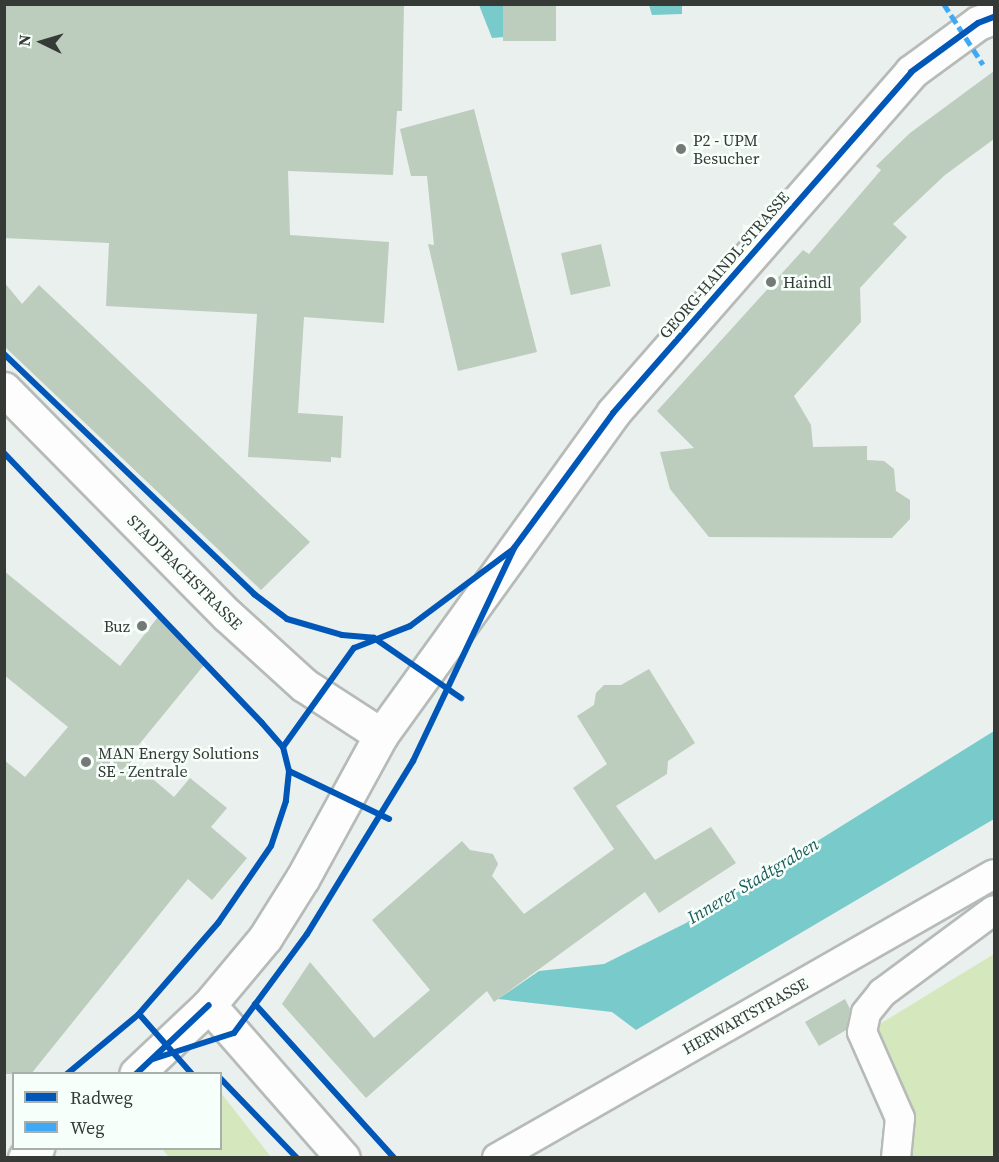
<!DOCTYPE html>
<style>
body{margin:0}
#map{position:relative;width:999px;height:1162px;overflow:hidden;background:#eaf0ed;font-family:"Source Serif 4",serif}
div>[style]{position:absolute}
[style*='--x']{left:calc(var(--x)*1px);top:calc(var(--y)*1px);width:calc(var(--w)*1px);rotate:calc(var(--a)*1deg)}
.green>*{inset:0;background:#d5e7bc}
.water>*{inset:0;background:#78cacb}
.building>*{inset:0;background:#bcccbd;transform-origin:0 0}
.roads{filter:drop-shadow(2px 0 #b6bbb8) drop-shadow(-2px 0 #b6bbb8) drop-shadow(0 2px #b6bbb8) drop-shadow(0 -2px #b6bbb8)}
.minor>*{height:28px;margin:-14px;padding:0 14px;transform-origin:14px;border-radius:14px;background:#fcfdfc}
.tertiary>*{height:33px;margin:-16.5px;padding:0 16.5px;transform-origin:16.5px;border-radius:16.5px;background:#fcfdfc}
.secondary>*{height:33px;margin:-16.5px;padding:0 16.5px;transform-origin:16.5px;border-radius:16.5px;background:#fcfdfc}
.quiet>*{height:4.5px;margin-top:-2.25px;transform-origin:0;background:repeating-linear-gradient(90deg,#3fa9f5 0 9px,transparent 0 13.5px)}
.cycleway>*{height:6px;margin:-3px;padding:0 3px;transform-origin:3px;border-radius:3px;background:#0057b8}
.dots>*{width:16px;height:16px;translate:-50% -50%;box-sizing:border-box;border:3px solid #f7fffa;border-radius:50%}
span{translate:-50% -50%;white-space:nowrap;text-align:center;line-height:1.15;-webkit-text-stroke:5px #f7fffa;paint-order:stroke}
.poi-label{font-size:16px;color:#353a37}
.left{translate:0 -50%;text-align:left}
.right{translate:-100% -50%;text-align:right}
.street-label{font-size:16px;color:#353a37}
.water-label{font-size:18px;color:#1c5b5d;font-style:italic}
.frame{position:absolute;inset:0;border:6px solid #353a37;pointer-events:none}
.legend{position:absolute;left:12px;top:1072px;width:210px;height:78px;box-sizing:border-box;background:#f7fffa;border:2px solid #a9b0ac;margin:0;padding:8px 10px;list-style:none;font-size:18px;color:#353a37}
.legend li{display:flex;align-items:center;gap:12px;height:30px}
.legend b{width:30px;border:2px solid #a9b0ac}
.north{position:absolute;left:12px;top:12px;width:60px;height:60px;-webkit-text-stroke:4px #f7fffa;paint-order:stroke;rotate:275deg;font-size:16px;font-weight:700;line-height:24px;text-align:center;color:#353a37}
.north::after{content:'';display:block;margin:auto;width:21px;height:27px;background:#353a37;clip-path:polygon(50% 0,100% 100%,50% 72%,0 100%)}
</style>
<div id="map">
<div class="green">
<i style="clip-path:polygon(994px 954px,994px 1157px,908px 1157px,870px 1030px)"></i>
<i style="clip-path:polygon(221px 1093px,271px 1157px,169px 1157px,162px 1149px,220px 1148px)"></i>
</div>
<div class="water">
<i style="clip-path:polygon(479px 5px,503px 5px,504px 37px,492px 38px)"></i>
<i style="clip-path:polygon(649px 5px,682px 5px,682px 14px,652px 15px)"></i>
<i style="clip-path:polygon(994px 731px,994px 819px,636px 1030px,612px 1012px,498px 999px,539px 971px,604px 964px,686px 923px)"></i>
</div>
<div class="building">
<i style="clip-path:polygon(4px 4px,404px 4px,402px 111px,397px 111px,393px 175px,288px 171px,290px 235px,389px 242px,384px 323px,304px 317px,298px 413px,343px 416px,341px 458px,331px 457px,331px 462px,248px 457px,257px 314px,106px 306px,109px 243px,4px 238px)"></i>
<i style="left:503px;top:4px;width:53px;height:37px"></i>
<i style="clip-path:polygon(994px 71px,994px 139px,945px 175px,893px 224px,907px 237px,860px 288px,861px 322px,794px 396px,811px 425px,813px 447px,867px 446px,867px 460px,884px 461px,894px 469px,896px 491px,910px 500px,910px 519px,892px 538px,709px 537px,670px 489px,660px 452px,694px 448px,657px 411px,803px 250px,809px 254px,881px 170px,876px 166px,910px 133px)"></i>
<i style="clip-path:polygon(474px 109px,537px 352px,458px 371px,428px 244px,434px 245px,427px 176px,411px 176px,400px 129px)"></i>
<i style="left:601px;top:244px;width:43px;height:41px;rotate:77deg"></i>
<i style="clip-path:polygon(4px 282px,22px 304px,39px 285px,310px 542px,261px 590px,4px 346px)"></i>
<i style="clip-path:polygon(4px 571px,120px 666px,158px 617px,204px 665px,128px 758px,174px 797px,190px 778px,227px 808px,211px 827px,247px 858px,212px 900px,188px 879px,31px 1074px,4px 1074px,4px 760px,25px 777px,68px 727px,4px 675px)"></i>
<i style="clip-path:polygon(649px 669px,695px 743px,668px 761px,667px 774px,616px 806px,655px 860px,711px 827px,736px 863px,659px 913px,645px 892px,494px 1002px,487px 991px,366px 1098px,282px 1004px,310px 962px,374px 1038px,430px 990px,372px 920px,462px 841px,470px 850px,493px 854px,498px 864px,492px 876px,524px 914px,614px 849px,573px 788px,607px 764px,577px 716px,594px 705px,596px 693px,604px 685px,621px 685px)"></i>
<i style="clip-path:polygon(845px 999px,850px 1009px,846px 1030px,819px 1046px,805px 1022px)"></i>
</div>
<div class="roads">
<div class="minor">
<i style="--x:497;--y:1158;--w:572;--a:-29.74"></i>
<i style="--x:896;--y:1158;--w:40;--a:-84.3"></i>
<i style="--x:900;--y:1118;--w:94;--a:-113.8"></i>
<i style="--x:862;--y:1032;--w:19;--a:-78"></i>
<i style="--x:866;--y:1013;--w:26;--a:-51"></i>
<i style="--x:882;--y:993;--w:139;--a:-36.5"></i>
</div>
<div class="tertiary">
<i style="--x:381;--y:735;--w:397;--a:-54.2"></i>
<i style="--x:613;--y:413;--w:453;--a:-48.8"></i>
<i style="--x:911;--y:72;--w:83;--a:-36.2"></i>
<i style="--x:978;--y:23;--w:17;--a:-21"></i>
<i style="--x:209;--y:1005;--w:203;--a:48.8"></i>
</div>
<div class="secondary">
<i style="--x:4;--y:389;--w:317;--a:45.4"></i>
<i style="--x:227;--y:615;--w:104;--a:42.3"></i>
<i style="--x:304;--y:685;--w:92;--a:33"></i>
<i style="--x:381;--y:735;--w:164;--a:118.7"></i>
<i style="--x:302;--y:879;--w:70;--a:122.1"></i>
<i style="--x:265;--y:938;--w:87;--a:129.9"></i>
<i style="--x:209;--y:1005;--w:100;--a:136.6"></i>
<i style="--x:25;--y:1158;--w:16;--a:-40"></i>
</div>
</div>
<div class="quiet">
<i style="--x:944;--y:4;--w:72;--a:57"></i>
<i style="--x:203;--y:1074;--w:13;--a:0"></i>
</div>
<div class="cycleway">
<i style="--x:4;--y:354;--w:347;--a:43.8"></i>
<i style="--x:254;--y:594;--w:41;--a:37.1"></i>
<i style="--x:287;--y:619;--w:57;--a:16.2"></i>
<i style="--x:342;--y:635;--w:32;--a:5"></i>
<i style="--x:374;--y:638;--w:106;--a:34.6"></i>
<i style="--x:4;--y:453;--w:373;--a:46.3"></i>
<i style="--x:262;--y:723;--w:32;--a:49"></i>
<i style="--x:283;--y:747;--w:25;--a:76"></i>
<i style="--x:289;--y:771;--w:30;--a:96"></i>
<i style="--x:286;--y:801;--w:47;--a:108.4"></i>
<i style="--x:271;--y:846;--w:93;--a:124.5"></i>
<i style="--x:218;--y:923;--w:121;--a:131"></i>
<i style="--x:139;--y:1014;--w:94;--a:140.2"></i>
<i style="--x:283;--y:747;--w:122;--a:-54.4"></i>
<i style="--x:354;--y:648;--w:60;--a:-21.4"></i>
<i style="--x:410;--y:626;--w:127;--a:-36.7"></i>
<i style="--x:289;--y:771;--w:111;--a:25.6"></i>
<i style="--x:255;--y:1004;--w:207;--a:47.9"></i>
<i style="--x:139;--y:1014;--w:80;--a:48.5"></i>
<i style="--x:153;--y:1059;--w:85;--a:-17.8"></i>
<i style="--x:234;--y:1033;--w:123;--a:-53.6"></i>
<i style="--x:307;--y:934;--w:203;--a:-58.5"></i>
<i style="--x:413;--y:761;--w:236;--a:-64.6"></i>
<i style="--x:514;--y:548;--w:167;--a:-53.7"></i>
<i style="--x:613;--y:413;--w:453;--a:-48.8"></i>
<i style="--x:911;--y:72;--w:83;--a:-36.2"></i>
<i style="--x:978;--y:23;--w:17;--a:-21"></i>
<i style="--x:136;--y:1074;--w:100;--a:-43.4"></i>
<i style="--x:220;--y:1078;--w:111;--a:46.1"></i>
</div>
<div class="dots">
<i style="left:681px;top:149px;background:#747a77"></i>
<i style="left:771px;top:282px;background:#747a77"></i>
<i style="left:142px;top:626px;background:#747a77"></i>
<i style="left:86px;top:762px;background:#747a77"></i>
</div>
<div class="poi-label">
<span class="left" style="left:693px;top:149px">P2 - UPM<br>Besucher</span>
<span class="left" style="left:783px;top:282px">Haindl</span>
<span class="right" style="left:130px;top:626px">Buz</span>
<span class="left" style="left:98px;top:762px">MAN Energy Solutions<br>SE - Zentrale</span>
</div>
<div class="street-label">
<span style="left:724px;top:265px;rotate:-49deg">GEORG-HAINDL-STRASSE</span>
<span style="left:185px;top:572px;rotate:45deg">STADTBACHSTRASSE</span>
<span style="left:745px;top:1016px;rotate:-29deg">HERWARTSTRASSE</span>
</div>
<div class="water-label">
<span style="left:753px;top:881px;rotate:-31deg">Innerer Stadtgraben</span>
</div>
<div class="frame"></div>
<ul class="legend">
<li><b style="height:8px;background:#0057b8"></b>Radweg</li>
<li><b style="height:8px;background:#3fa9f5"></b>Weg</li>
</ul>
<div class="north">N</div>
</div>
